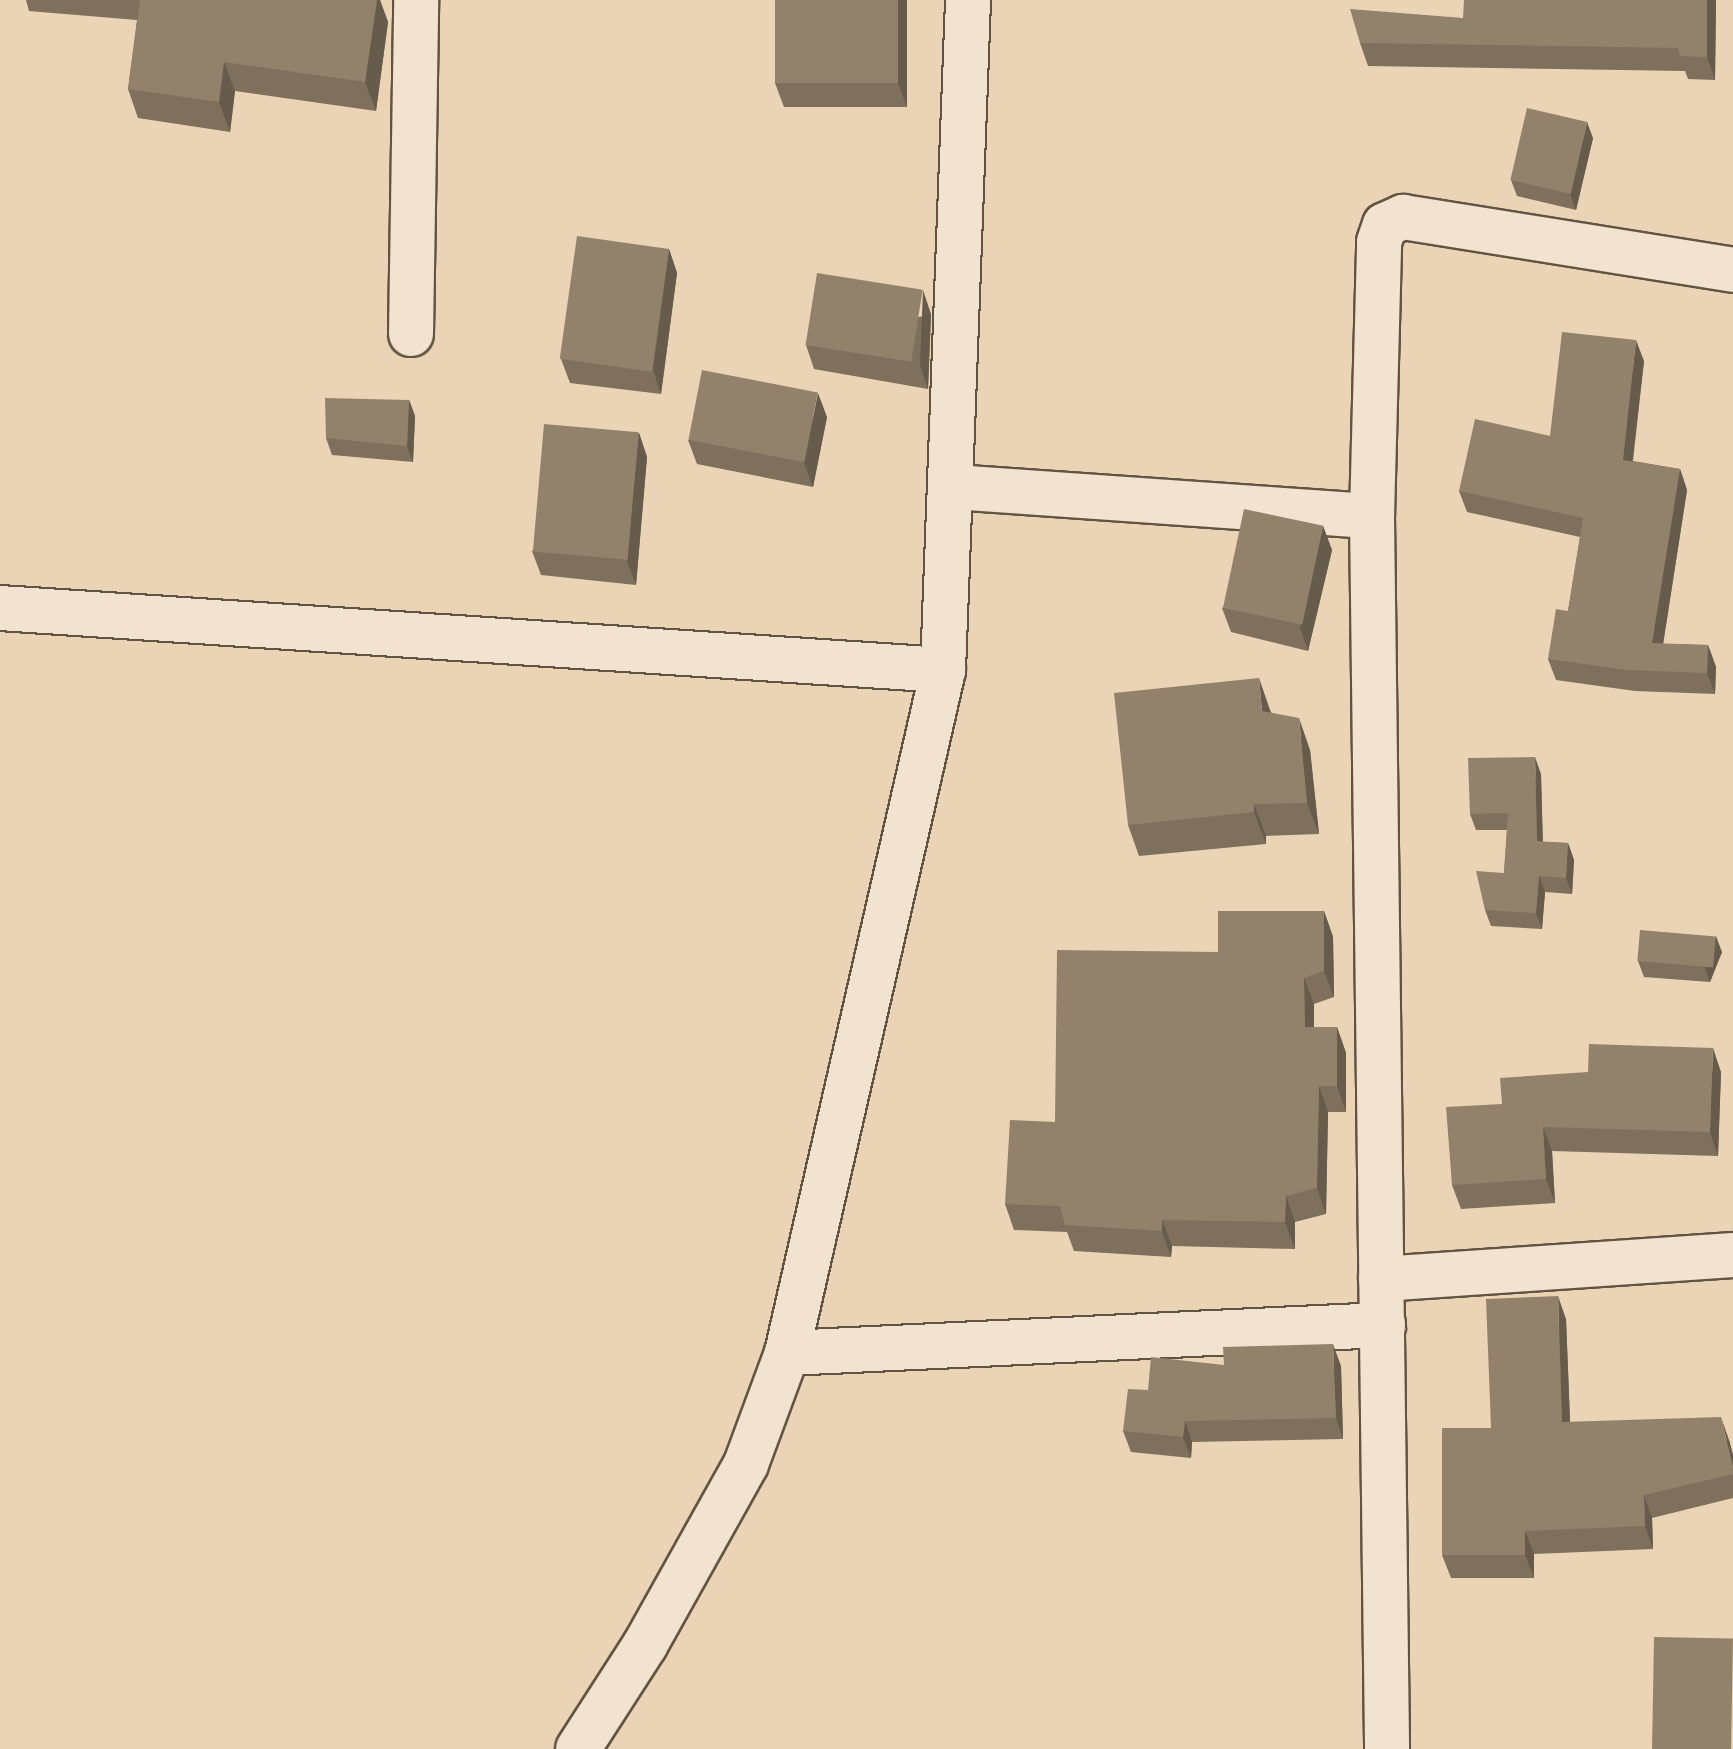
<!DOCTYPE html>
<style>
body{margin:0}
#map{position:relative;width:1733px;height:1749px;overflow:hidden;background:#ead4b5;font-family:Alegreya,serif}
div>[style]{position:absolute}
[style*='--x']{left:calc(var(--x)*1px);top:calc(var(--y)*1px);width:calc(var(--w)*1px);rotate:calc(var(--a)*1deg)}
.roads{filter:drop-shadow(2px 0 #625442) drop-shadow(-2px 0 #625442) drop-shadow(0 2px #625442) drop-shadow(0 -2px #625442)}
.minor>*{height:44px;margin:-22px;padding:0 22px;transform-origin:22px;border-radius:22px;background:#f1e3cf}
.wall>*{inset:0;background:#7e705c}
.shaded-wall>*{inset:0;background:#675b4b}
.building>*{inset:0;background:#93826b;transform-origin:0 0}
span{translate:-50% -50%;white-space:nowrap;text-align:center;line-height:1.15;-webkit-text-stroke:7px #f1e3cf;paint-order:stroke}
</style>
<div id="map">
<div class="roads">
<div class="minor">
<i style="--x:411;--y:334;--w:334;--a:-89.1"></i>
<i style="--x:954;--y:487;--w:419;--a:4"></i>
<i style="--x:1372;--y:516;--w:1233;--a:89.3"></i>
<i style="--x:1372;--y:516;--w:274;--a:-88.5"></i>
<i style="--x:1379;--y:242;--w:18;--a:-71"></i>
<i style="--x:1385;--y:225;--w:20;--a:-24"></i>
<i style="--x:1403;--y:217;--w:334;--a:9.1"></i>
<i style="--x:0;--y:608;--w:945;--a:3.76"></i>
<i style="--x:1381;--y:1279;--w:353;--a:-3.9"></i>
<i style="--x:787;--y:1353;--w:597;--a:-2.69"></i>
<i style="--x:578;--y:1749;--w:124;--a:-57.2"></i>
<i style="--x:645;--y:1645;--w:207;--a:-60.8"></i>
<i style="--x:746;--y:1464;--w:118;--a:-69.7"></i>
<i style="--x:787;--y:1353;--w:701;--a:-77.13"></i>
<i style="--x:943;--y:670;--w:670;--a:-87.86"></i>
</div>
</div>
<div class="wall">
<i style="clip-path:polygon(26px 0,380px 0,388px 22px,376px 111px,235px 91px,230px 132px,138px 118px,128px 89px,137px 20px,29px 11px)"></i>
<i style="clip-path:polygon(907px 0,907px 107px,784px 107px,775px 83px)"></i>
<i style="clip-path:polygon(1716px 0,1715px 80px,1688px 79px,1685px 71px,1368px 66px,1360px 43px,1463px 18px)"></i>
<i style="clip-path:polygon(1593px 138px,1576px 210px,1517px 196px,1511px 180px)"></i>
<i style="clip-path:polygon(669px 249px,677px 273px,661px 394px,570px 383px,561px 359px)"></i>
<i style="clip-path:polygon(931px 314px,928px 389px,814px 369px,806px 345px)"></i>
<i style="clip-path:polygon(1644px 361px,1633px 461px,1680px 469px,1687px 490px,1663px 644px,1708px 645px,1716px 667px,1715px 694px,1635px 691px,1556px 680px,1548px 659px,1568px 611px,1580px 537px,1467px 512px,1459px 491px,1550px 436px)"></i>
<i style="clip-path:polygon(409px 400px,415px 416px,413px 462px,332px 455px,326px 438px)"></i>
<i style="clip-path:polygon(827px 417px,813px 487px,697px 464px,688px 440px)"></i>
<i style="clip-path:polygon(639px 433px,647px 457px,636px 585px,541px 575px,532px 551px)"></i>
<i style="clip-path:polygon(1323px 526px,1332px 550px,1308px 651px,1231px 632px,1222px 608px)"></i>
<i style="clip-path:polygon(1270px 710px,1271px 712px,1310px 750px,1319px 834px,1266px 836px,1266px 844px,1139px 856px,1128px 825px)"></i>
<i style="clip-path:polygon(1541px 774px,1543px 842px,1568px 843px,1574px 860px,1572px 894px,1545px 892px,1542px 929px,1491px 926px,1485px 910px,1504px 873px,1507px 830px,1476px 830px,1470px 814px)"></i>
<i style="clip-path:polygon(1324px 911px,1333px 937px,1334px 997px,1314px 1004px,1314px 1027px,1337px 1027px,1346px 1053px,1346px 1112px,1328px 1112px,1326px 1214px,1295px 1222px,1295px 1249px,1172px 1246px,1171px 1257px,1074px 1251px,1067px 1232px,1014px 1230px,1005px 1204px,1055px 1122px)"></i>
<i style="clip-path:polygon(1722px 952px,1710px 982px,1644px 977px,1638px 961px)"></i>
<i style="clip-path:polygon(1721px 1072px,1718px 1156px,1552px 1151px,1555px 1203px,1461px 1209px,1452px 1185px,1502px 1104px)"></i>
<i style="clip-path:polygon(1566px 1319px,1570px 1422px,1729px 1440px,1733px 1455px,1733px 1498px,1652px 1518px,1653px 1549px,1534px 1554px,1534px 1578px,1451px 1578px,1442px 1555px,1491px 1428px)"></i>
<i style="clip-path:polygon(1224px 1365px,1341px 1366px,1343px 1439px,1192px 1442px,1191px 1458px,1131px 1452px,1123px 1431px,1148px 1390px)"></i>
</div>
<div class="shaded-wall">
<i style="clip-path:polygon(377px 0,380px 0,388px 22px,376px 111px,365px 82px)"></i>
<i style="clip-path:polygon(898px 0,907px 0,907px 107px,898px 83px)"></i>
<i style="clip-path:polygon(1707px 0,1716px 0,1715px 80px,1707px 57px)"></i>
<i style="clip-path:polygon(224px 62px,235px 91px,230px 132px,219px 102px)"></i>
<i style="clip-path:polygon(1587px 122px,1593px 138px,1576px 210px,1570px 194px)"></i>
<i style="clip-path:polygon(669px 249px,677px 273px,661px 394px,653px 370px)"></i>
<i style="clip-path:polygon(923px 290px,931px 314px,928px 389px,920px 365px)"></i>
<i style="clip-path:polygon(1636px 340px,1644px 361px,1630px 481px,1623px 460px)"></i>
<i style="clip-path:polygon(818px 393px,827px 417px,813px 487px,804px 463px)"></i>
<i style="clip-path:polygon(409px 400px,415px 416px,413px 462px,407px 446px)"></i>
<i style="clip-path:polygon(639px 433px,647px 457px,636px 585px,627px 561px)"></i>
<i style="clip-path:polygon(1680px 469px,1687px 490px,1660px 664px,1652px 643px)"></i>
<i style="clip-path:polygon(1323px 526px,1332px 550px,1308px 651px,1300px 627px)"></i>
<i style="clip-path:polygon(1708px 645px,1716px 667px,1715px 694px,1707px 673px)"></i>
<i style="clip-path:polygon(1259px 678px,1270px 710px,1274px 742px,1262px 711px)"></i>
<i style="clip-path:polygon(1299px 718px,1310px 750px,1319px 834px,1307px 803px)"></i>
<i style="clip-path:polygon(1535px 757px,1541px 774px,1543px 857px,1537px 841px)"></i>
<i style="clip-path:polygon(1254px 804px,1266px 836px,1266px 844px,1254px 812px)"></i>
<i style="clip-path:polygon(1568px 843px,1574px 860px,1572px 894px,1566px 878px)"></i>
<i style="clip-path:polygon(1539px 876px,1545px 892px,1542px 929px,1536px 913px)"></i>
<i style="clip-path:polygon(1324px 911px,1333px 937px,1334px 997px,1324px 971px)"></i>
<i style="clip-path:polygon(1716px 936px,1722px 952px,1710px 982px,1704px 966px)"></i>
<i style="clip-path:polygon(1304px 978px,1314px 1004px,1314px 1053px,1305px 1027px)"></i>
<i style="clip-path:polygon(1337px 1027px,1346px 1053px,1346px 1112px,1337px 1086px)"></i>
<i style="clip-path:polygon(1713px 1048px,1721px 1072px,1718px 1156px,1710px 1132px)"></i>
<i style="clip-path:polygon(1319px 1086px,1328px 1112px,1326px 1214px,1317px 1188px)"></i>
<i style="clip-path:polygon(1543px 1127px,1552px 1151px,1555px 1203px,1546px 1179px)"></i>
<i style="clip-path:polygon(1286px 1196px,1295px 1222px,1295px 1249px,1285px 1222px)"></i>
<i style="clip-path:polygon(1162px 1220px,1172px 1246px,1171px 1257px,1162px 1231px)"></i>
<i style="clip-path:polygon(1558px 1296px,1566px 1319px,1571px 1445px,1562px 1422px)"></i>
<i style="clip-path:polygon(1333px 1344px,1341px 1366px,1343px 1439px,1336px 1418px)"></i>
<i style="clip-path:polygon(1721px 1417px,1729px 1440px,1733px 1455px,1733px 1467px)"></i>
<i style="clip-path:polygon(1185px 1421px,1192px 1442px,1191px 1458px,1183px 1437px)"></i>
<i style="clip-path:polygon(1644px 1495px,1652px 1518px,1653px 1549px,1645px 1526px)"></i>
<i style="clip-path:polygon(1525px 1531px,1534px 1554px,1534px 1578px,1525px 1555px)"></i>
</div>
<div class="building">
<i style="clip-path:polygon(140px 0,377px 0,365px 82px,224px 62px,219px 102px,128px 89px)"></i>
<i style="left:775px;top:0;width:123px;height:83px"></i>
<i style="clip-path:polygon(1464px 0,1707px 0,1707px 57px,1680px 56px,1678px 48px,1360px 43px,1350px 9px,1463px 18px)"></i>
<i style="left:1527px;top:108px;width:62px;height:74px;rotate:13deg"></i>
<i style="left:577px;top:236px;width:93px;height:124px;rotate:8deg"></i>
<i style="left:817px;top:273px;width:107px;height:73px;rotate:9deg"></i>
<i style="clip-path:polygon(1562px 332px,1636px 340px,1623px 460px,1680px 469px,1652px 643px,1708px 645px,1707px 673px,1627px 670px,1548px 659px,1556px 609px,1568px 611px,1583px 518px,1459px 491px,1475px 419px,1550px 436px)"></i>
<i style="left:702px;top:370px;width:118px;height:71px;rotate:11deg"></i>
<i style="clip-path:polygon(325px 398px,409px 400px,407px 446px,326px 438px)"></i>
<i style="left:544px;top:424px;width:95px;height:128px;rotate:5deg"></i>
<i style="left:1244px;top:509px;width:81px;height:101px;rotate:12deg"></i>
<i style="clip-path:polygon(1259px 678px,1262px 711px,1299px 718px,1307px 803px,1254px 804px,1254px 812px,1128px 825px,1114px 693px)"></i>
<i style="clip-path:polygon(1535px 757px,1537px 841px,1568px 843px,1566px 878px,1539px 876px,1536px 913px,1485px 910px,1476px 871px,1504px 873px,1508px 813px,1470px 814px,1468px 758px)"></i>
<i style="clip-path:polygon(1218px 911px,1324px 911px,1324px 971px,1304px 978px,1305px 1027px,1337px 1027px,1337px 1086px,1319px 1086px,1317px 1188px,1286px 1196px,1285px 1222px,1162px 1220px,1162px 1231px,1065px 1225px,1060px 1206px,1005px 1204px,1010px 1120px,1055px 1122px,1057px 950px,1218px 952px)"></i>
<i style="left:1640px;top:930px;width:76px;height:31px;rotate:5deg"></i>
<i style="clip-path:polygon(1589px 1044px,1713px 1048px,1710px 1132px,1543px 1127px,1546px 1179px,1452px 1185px,1446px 1107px,1502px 1104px,1500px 1078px,1588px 1072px)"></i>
<i style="clip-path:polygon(1558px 1296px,1562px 1422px,1721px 1417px,1733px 1467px,1733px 1474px,1644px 1495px,1645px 1526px,1525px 1531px,1525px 1555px,1442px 1555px,1442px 1428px,1491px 1428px,1486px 1299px)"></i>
<i style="clip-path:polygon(1333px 1344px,1336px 1418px,1185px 1421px,1183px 1437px,1123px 1431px,1128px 1389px,1148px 1390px,1151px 1357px,1224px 1365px,1223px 1347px)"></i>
<i style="left:1654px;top:1637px;width:79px;height:112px;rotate:1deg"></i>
</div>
</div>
